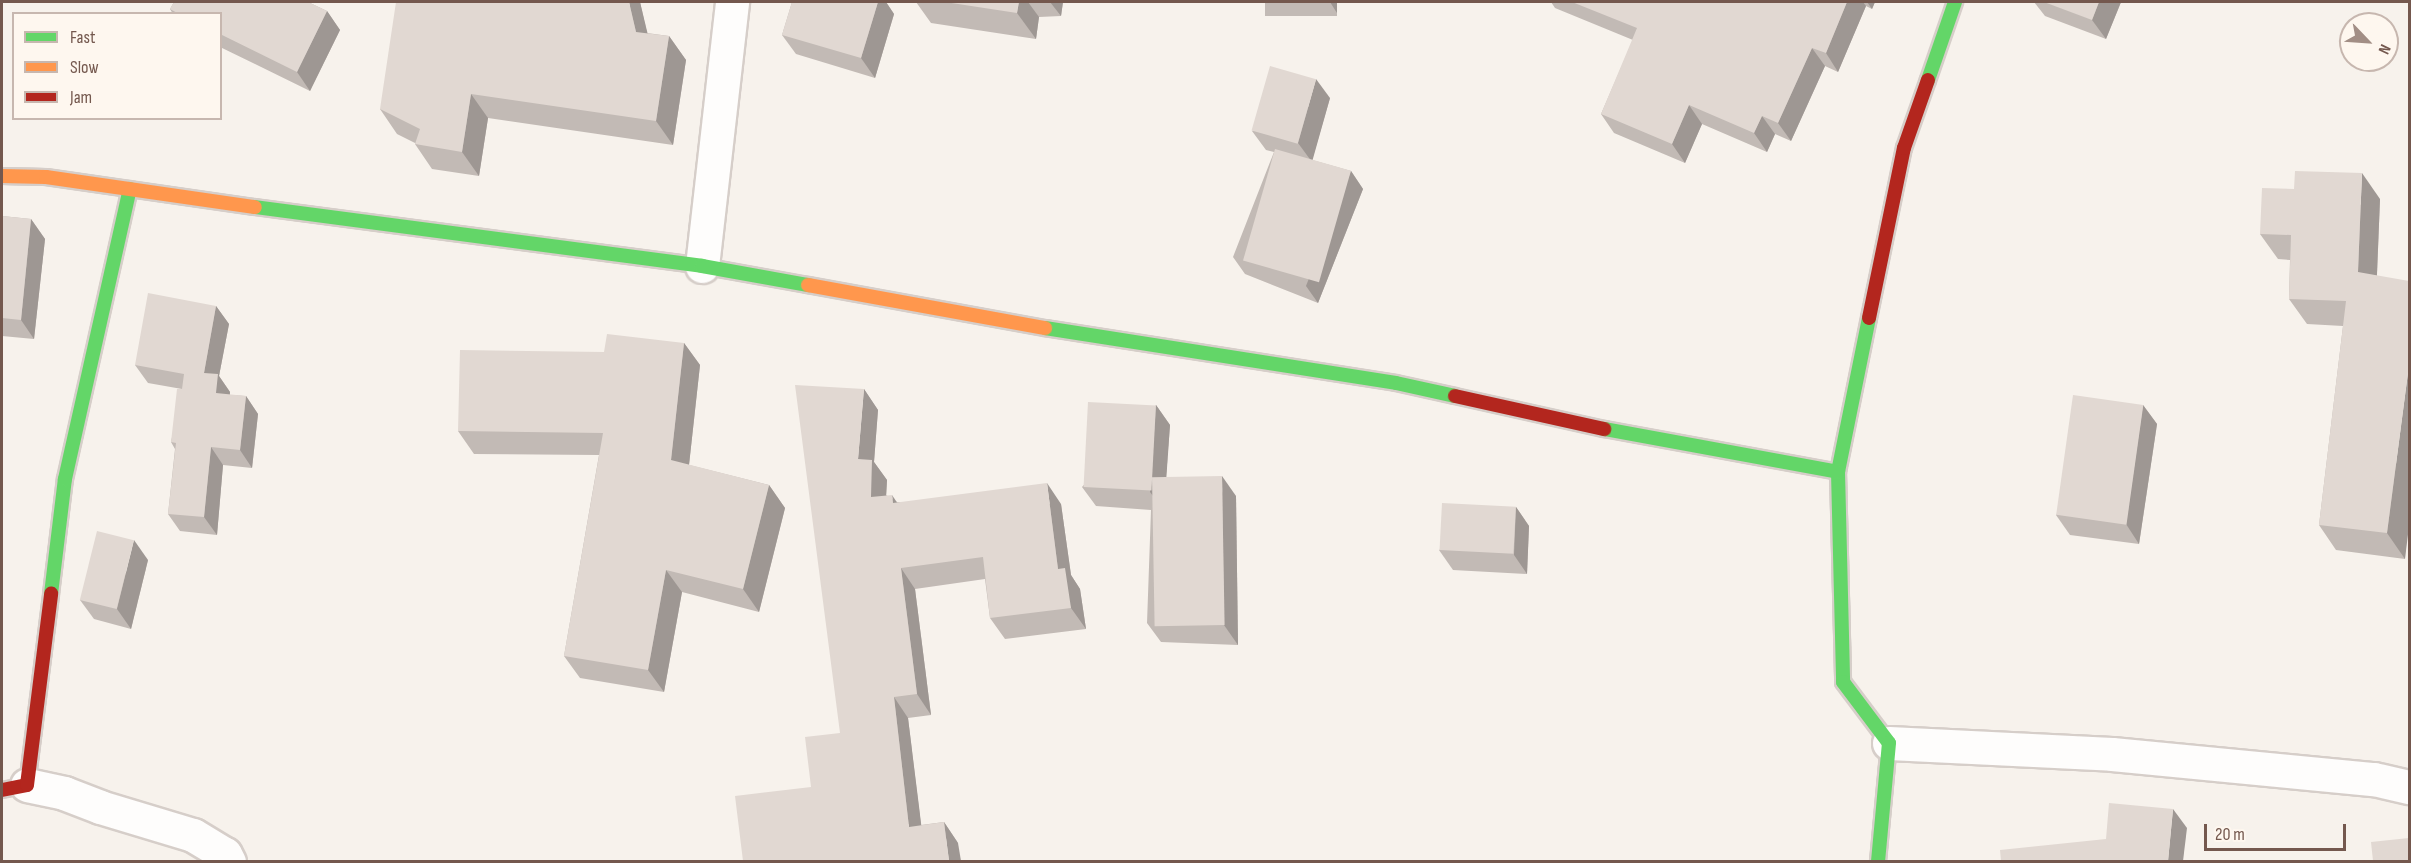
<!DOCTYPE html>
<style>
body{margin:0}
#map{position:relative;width:2411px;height:863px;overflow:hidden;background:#f7f2ec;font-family:"Sofia Sans Condensed",sans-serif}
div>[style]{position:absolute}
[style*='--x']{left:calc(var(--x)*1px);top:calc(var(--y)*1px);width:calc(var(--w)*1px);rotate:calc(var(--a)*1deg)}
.roads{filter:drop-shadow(2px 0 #d6cec9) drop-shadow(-2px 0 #d6cec9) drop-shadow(0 2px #d6cec9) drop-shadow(0 -2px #d6cec9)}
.street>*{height:33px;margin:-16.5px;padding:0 16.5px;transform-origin:16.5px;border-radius:16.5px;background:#fefdfc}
.fast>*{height:14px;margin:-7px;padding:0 7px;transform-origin:7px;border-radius:7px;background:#63d668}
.slow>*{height:14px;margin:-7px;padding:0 7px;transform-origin:7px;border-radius:7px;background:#ff974d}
.jam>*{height:14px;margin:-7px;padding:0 7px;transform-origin:7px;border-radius:7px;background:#b3261e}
.wall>*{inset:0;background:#c2bab5;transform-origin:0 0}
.shaded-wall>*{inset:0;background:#9e9793}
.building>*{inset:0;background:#e1d8d2;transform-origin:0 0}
span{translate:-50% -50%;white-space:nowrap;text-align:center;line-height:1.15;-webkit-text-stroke:6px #fef7ef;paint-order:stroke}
.frame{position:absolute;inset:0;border:3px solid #74584e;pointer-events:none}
.legend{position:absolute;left:12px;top:12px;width:210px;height:108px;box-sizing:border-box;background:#fef7ef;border:2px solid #c7b7af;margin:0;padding:8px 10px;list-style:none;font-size:18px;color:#74584e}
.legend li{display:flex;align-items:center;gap:12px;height:30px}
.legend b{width:30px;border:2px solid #c7b7af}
.north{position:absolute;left:2339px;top:12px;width:60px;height:60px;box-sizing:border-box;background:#fef7ef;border:2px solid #c7b7af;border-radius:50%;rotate:115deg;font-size:16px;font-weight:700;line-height:24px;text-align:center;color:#74584e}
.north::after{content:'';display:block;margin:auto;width:21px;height:27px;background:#a28e85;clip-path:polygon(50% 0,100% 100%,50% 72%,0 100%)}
.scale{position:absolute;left:2204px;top:824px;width:142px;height:27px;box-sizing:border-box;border:3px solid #74584e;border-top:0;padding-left:8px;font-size:18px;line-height:21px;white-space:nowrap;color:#74584e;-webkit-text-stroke:4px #fef7ef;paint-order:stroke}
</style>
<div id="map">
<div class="roads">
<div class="street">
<i style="--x:702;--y:266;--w:266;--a:-83.5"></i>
<i style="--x:1889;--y:743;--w:223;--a:2.8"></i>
<i style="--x:2112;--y:754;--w:263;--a:5.5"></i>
<i style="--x:2374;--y:779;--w:37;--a:13"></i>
<i style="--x:27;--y:785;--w:38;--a:12"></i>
<i style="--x:64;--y:793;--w:39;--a:21"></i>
<i style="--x:100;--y:807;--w:97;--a:16.8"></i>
<i style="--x:193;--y:835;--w:37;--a:31"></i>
<i style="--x:225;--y:854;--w:9;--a:63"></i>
</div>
<div class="fast">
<i style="--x:1928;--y:80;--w:83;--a:-70.9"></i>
<i style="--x:255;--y:207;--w:451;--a:7.5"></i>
<i style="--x:702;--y:266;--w:108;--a:10.2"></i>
<i style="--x:1869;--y:318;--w:157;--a:101.4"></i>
<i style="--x:1838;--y:472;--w:210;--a:88.6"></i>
<i style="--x:1843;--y:682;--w:76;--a:53"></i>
<i style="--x:1889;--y:743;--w:120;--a:95.3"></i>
<i style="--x:1045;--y:328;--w:355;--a:8.9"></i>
<i style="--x:1396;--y:383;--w:60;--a:12.4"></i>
<i style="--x:1604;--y:429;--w:238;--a:10.4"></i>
<i style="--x:51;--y:594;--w:116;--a:-83.1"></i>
<i style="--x:65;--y:479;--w:297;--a:-77.4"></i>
</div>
<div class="slow">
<i style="--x:2;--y:176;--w:44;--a:1.3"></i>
<i style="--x:46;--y:177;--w:211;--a:8.2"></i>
<i style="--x:808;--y:285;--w:241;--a:10.3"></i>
</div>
<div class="jam">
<i style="--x:1869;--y:318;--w:174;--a:-78.4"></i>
<i style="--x:1904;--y:148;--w:72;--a:-70.6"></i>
<i style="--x:1455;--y:396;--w:153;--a:12.5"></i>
<i style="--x:2;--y:790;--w:25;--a:-11"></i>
<i style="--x:27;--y:785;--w:193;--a:-82.8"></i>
</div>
</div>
<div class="wall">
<i style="clip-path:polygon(174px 2px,308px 2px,327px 11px,340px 30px,310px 91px,220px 47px,220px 14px,173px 14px,170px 9px)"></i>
<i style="clip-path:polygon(640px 2px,647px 33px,669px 36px,686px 60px,673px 145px,488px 118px,479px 176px,432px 169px,415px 144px,415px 143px,397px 134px,380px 109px)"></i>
<i style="clip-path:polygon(792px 2px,886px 2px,894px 14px,875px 78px,796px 54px,782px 35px)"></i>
<i style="clip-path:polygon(916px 2px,1063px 2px,1061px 16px,1039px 17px,1036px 39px,931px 23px)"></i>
<i style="left:1265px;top:2px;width:72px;height:14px"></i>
<i style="clip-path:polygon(1551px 2px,1875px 2px,1872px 9px,1866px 6px,1838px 72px,1825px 66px,1791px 141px,1775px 134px,1767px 152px,1702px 124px,1685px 163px,1614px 133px,1601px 114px,1633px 40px,1555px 8px)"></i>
<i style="clip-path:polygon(2034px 2px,2121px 2px,2106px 39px,2045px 16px)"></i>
<i style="clip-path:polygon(1330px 98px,1312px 160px,1351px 171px,1363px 189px,1318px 303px,1245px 274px,1233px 257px,1274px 152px,1266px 150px,1252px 131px)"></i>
<i style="clip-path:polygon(2380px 199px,2377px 275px,2405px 559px,2336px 550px,2319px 525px,2343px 326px,2307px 324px,2289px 299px,2290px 260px,2278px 259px,2260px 234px)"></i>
<i style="clip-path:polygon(2px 216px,31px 219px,45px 239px,34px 339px,2px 336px)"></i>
<i style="clip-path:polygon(216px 306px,229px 324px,219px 376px,230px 392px,230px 395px,246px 396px,258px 414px,252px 468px,223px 465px,217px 535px,180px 531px,168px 514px,175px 449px,171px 442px,182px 389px,148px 383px,135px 365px)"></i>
<i style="clip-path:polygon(684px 343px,700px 365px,689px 465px,769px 485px,785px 508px,759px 612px,682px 592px,664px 692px,580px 678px,564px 656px,599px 455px,474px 454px,458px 431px,604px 352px)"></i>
<i style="clip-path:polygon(864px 389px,878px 410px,874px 462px,887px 480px,886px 495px,897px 502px,1061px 504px,1071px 575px,1080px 589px,1086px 629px,1005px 639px,990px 618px,985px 579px,915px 589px,931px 715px,908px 718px,921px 825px,944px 822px,958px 843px,811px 787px,840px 733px)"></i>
<i style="clip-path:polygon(1156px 405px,1170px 425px,1166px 477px,1236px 496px,1238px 645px,1161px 642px,1147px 623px,1151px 510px,1096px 506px,1082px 487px)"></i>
<i style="clip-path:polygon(2143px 405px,2157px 424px,2139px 544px,2070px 535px,2056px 515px)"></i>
<i style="clip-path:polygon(1516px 507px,1529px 526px,1527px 574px,1453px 570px,1439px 550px)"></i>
<i style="clip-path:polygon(148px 560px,131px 629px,94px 619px,80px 600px)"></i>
</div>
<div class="shaded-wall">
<i style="clip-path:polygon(629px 2px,640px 2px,653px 56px,636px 32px)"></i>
<i style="clip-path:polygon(878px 2px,886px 2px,894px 14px,875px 78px,861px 58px)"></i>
<i style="clip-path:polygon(1019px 2px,1028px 2px,1039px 17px,1036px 39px,1017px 13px)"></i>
<i style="clip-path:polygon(1050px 2px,1063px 2px,1061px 16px)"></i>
<i style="clip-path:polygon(1330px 2px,1337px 2px,1337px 13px)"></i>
<i style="clip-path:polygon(1847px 2px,1863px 2px,1866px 6px,1838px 72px,1826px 53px)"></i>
<i style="clip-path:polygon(1867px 2px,1875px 2px,1872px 9px)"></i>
<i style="clip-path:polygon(2099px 2px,2121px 2px,2106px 39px,2092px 20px)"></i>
<i style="clip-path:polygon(327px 11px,340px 30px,310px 91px,297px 72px)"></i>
<i style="clip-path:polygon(669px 36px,686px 60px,673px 145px,656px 121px)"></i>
<i style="clip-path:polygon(1812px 48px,1825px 66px,1791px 141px,1778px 123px)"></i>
<i style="clip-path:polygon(1316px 79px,1330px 98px,1312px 162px,1298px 143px)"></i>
<i style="clip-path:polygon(471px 94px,488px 118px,479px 176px,462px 152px)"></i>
<i style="clip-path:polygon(1689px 105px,1702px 124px,1685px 163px,1672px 144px)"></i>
<i style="clip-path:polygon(1762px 116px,1775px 134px,1767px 152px,1754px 133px)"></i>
<i style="clip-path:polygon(1351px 171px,1363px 189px,1318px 303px,1306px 286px)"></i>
<i style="clip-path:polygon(2362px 173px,2380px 199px,2376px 297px,2358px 272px)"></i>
<i style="clip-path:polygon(31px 219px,45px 239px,34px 339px,21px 320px)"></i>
<i style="clip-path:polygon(216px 306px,229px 324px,219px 376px,230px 392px,228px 411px,216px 393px,204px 373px)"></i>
<i style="clip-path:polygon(684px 343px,700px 365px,687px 483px,671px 460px)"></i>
<i style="clip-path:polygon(2409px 365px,2409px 526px,2405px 559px,2387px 533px)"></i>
<i style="clip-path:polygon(864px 389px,878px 410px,874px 462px,887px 480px,885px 518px,871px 497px,858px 459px)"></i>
<i style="clip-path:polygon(246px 396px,258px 414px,252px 468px,240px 450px)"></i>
<i style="clip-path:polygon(1156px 405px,1170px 425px,1164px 511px,1150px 492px)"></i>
<i style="clip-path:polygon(2143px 405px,2157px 424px,2139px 544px,2126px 524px)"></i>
<i style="clip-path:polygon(211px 447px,223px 465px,217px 535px,204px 517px)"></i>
<i style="clip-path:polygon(1222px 476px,1236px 496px,1238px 645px,1224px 625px)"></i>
<i style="clip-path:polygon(1047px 483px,1061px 504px,1071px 575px,1080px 589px,1086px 629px,1071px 608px,1058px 569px)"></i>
<i style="clip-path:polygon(769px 485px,785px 508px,759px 612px,743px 589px)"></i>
<i style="clip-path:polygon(892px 495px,906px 516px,893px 503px)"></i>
<i style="clip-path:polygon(1516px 507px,1529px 526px,1527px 574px,1514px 555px)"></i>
<i style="clip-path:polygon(134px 540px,148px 560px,131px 629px,117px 609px)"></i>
<i style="clip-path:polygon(901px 568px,915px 589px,931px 715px,917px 694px)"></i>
<i style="clip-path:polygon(666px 570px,682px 592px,664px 692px,648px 670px)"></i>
<i style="clip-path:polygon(894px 697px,908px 718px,924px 847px,909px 827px)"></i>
<i style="clip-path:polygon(2173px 809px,2187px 828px,2183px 861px,2168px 861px)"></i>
<i style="clip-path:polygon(944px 822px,958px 843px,961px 861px,949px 861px)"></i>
</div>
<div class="building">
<i style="clip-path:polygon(174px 2px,308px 2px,327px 11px,297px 72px,220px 34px,220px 14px,179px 14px,170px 9px)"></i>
<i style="clip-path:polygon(396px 2px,629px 2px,636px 32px,669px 36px,656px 121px,471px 94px,462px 152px,415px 144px,420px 129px,380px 109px)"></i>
<i style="clip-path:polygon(792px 2px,878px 2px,861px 58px,782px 35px)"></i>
<i style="clip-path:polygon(945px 2px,1019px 2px,1017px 13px)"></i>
<i style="clip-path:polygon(1572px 2px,1847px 2px,1826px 53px,1812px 48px,1778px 123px,1762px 116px,1754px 133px,1689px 105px,1672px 144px,1601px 114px,1637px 28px)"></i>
<i style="clip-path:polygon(2044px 2px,2099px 2px,2092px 20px)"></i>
<i style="left:1270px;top:66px;width:48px;height:67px;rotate:16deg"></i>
<i style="left:1275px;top:149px;width:79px;height:116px;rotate:16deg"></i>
<i style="clip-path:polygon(2295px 171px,2362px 173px,2358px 272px,2409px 281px,2409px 365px,2387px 533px,2319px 525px,2346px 301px,2289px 299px,2291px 235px,2260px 234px,2262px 188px,2294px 189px)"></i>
<i style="clip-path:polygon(2px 216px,31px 219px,21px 320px,2px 318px)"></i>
<i style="clip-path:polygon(148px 293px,216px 306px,204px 373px,218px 374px,216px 393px,246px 396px,240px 450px,211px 447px,204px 517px,168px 514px,176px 443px,171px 442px,177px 389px,182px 389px,184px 374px,135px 365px)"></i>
<i style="clip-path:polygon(607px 334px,684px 343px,671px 460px,769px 485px,743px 589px,666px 570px,648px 670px,564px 656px,603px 433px,458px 431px,460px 350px,604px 352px)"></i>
<i style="clip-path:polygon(795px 385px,864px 389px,858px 459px,872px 460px,871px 497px,892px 495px,893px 503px,1047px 483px,1058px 569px,1065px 568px,1071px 608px,990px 618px,983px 557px,901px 568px,917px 694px,894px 697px,909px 827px,944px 822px,949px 861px,743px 861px,735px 796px,811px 787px,805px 737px,840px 733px)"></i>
<i style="left:2073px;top:395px;width:71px;height:121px;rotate:8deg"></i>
<i style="left:1088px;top:402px;width:68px;height:85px;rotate:3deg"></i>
<i style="left:1222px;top:476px;width:149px;height:70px;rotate:89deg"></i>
<i style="left:1442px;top:503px;width:74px;height:47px;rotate:3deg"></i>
<i style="left:97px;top:531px;width:38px;height:71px;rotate:14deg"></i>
<i style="clip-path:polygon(2109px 803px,2173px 809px,2168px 861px,2001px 861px,2000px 850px,2106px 839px)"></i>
<i style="clip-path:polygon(2409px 838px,2409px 861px,2373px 861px,2371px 842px)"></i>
</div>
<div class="frame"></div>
<ul class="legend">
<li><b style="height:8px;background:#63d668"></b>Fast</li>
<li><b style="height:8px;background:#ff974d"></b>Slow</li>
<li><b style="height:8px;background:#b3261e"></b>Jam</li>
</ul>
<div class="north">N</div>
<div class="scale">20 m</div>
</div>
